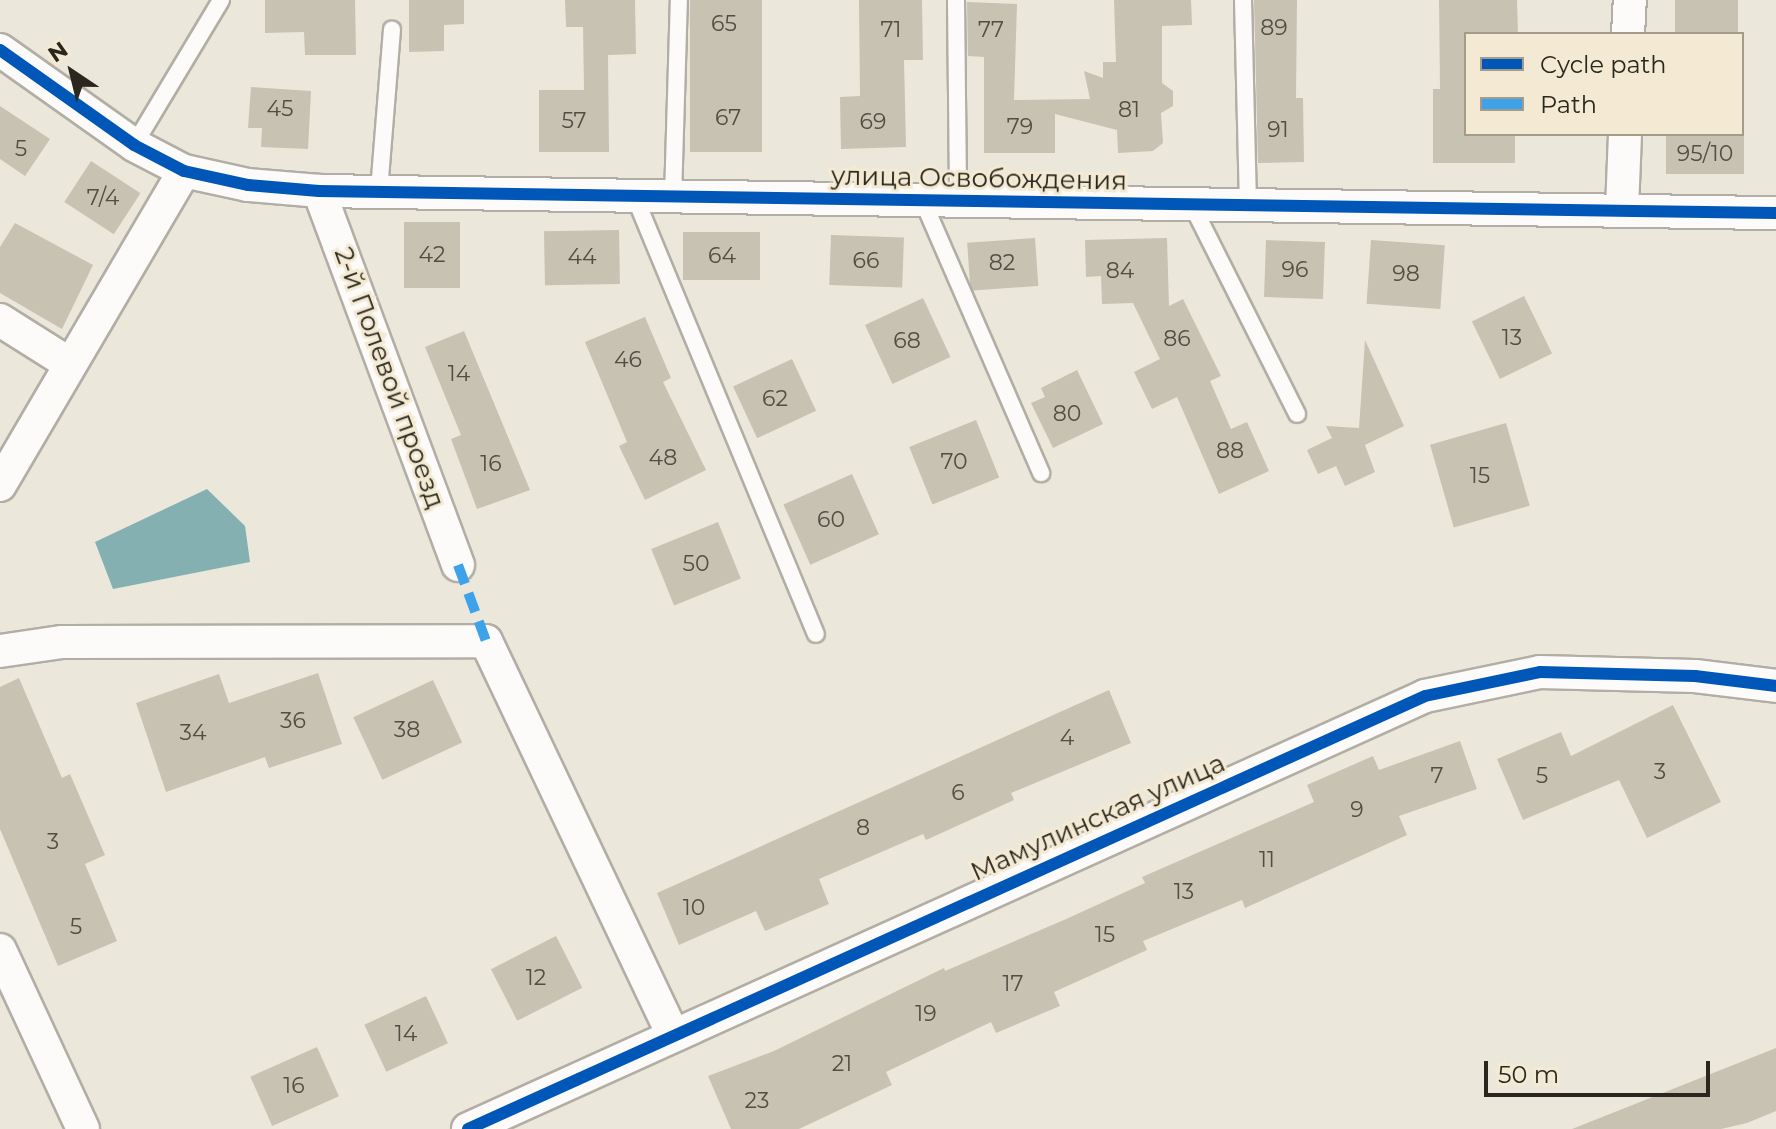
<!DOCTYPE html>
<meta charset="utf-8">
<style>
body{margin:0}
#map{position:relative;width:1776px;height:1129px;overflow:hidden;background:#ece7db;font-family:Montserrat,sans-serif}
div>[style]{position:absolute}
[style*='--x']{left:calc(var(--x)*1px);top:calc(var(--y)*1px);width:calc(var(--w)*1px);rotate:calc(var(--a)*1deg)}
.water>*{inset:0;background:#84b0b2}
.building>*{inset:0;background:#c8c2b3;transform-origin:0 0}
.roads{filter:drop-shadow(2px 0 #b2aea5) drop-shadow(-2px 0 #b2aea5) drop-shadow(0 2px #b2aea5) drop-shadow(0 -2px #b2aea5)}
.lane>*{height:16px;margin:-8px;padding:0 8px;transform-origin:8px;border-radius:8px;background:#fcfbfa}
.street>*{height:32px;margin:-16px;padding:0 16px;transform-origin:16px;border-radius:16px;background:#fcfbfa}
.quiet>*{height:10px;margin-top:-5px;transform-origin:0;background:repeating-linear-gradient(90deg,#3ea2ea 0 20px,transparent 0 30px)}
.cycleway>*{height:12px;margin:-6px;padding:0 6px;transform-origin:6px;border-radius:6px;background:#0057b8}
span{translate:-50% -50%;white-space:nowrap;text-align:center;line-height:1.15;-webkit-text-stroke:6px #f4ead3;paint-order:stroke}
.number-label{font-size:22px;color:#524e43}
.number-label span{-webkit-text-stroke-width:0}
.street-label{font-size:26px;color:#2a271e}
.legend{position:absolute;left:1464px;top:32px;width:280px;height:104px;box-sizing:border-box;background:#f4ead3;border:2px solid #a39c8b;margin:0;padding:10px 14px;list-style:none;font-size:24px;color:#2a271e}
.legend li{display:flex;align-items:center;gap:16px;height:40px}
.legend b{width:40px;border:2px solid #a39c8b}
.north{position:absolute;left:32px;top:32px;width:80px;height:80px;-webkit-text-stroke:6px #f4ead3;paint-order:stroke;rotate:325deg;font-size:22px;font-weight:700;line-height:32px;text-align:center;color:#2a271e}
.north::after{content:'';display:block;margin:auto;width:28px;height:36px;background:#2a271e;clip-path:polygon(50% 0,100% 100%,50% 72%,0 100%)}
.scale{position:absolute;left:1484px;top:1061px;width:226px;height:36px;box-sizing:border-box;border:4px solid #2a271e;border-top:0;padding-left:10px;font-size:24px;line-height:28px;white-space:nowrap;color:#2a271e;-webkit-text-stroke:6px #f4ead3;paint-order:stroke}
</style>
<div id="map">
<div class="water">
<i style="clip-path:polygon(207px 489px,245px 526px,250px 562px,113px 589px,95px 542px)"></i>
</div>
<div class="building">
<i style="clip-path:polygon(265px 0,355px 0,356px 55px,305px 55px,304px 32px,265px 33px)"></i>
<i style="clip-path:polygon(409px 0,464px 0,464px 24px,444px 25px,444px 51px,409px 52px)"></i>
<i style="clip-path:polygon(565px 0,635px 0,636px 54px,608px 55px,609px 152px,539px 152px,539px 90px,584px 90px,583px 27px,566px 27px)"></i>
<i style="left:690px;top:0;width:72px;height:152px"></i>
<i style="clip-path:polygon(859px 0,922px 0,923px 60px,904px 60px,906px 147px,841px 149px,840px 97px,860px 96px)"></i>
<i style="clip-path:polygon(1114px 0,1191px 0,1192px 25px,1162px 26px,1162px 83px,1173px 91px,1173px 106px,1161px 113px,1163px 143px,1153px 151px,1118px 153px,1117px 130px,1055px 114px,1055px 153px,984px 153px,984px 57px,968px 56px,967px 2px,1017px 4px,1014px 100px,1090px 99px,1084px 71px,1103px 78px,1103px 62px,1116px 62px)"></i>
<i style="clip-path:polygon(1254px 0,1297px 0,1296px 98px,1303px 98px,1304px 162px,1258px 163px)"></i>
<i style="clip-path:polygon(1439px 0,1517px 0,1518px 34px,1466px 34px,1466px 134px,1515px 134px,1515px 163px,1433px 163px,1433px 89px,1440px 89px)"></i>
<i style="left:1675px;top:0;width:63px;height:34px"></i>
<i style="clip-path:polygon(251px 87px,311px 91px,308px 149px,261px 147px,262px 128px,248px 128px)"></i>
<i style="clip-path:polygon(0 106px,50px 139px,25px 176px,0 159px)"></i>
<i style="left:1666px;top:134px;width:78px;height:40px"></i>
<i style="left:91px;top:161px;width:59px;height:49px;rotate:33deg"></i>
<i style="left:404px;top:222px;width:56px;height:66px"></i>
<i style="clip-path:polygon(15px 223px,93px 265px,62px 329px,0 293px,0 247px)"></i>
<i style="left:619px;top:230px;width:54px;height:75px;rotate:89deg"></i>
<i style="left:760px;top:232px;width:48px;height:77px;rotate:90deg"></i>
<i style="left:831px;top:235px;width:73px;height:50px;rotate:2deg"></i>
<i style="left:1035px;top:238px;width:48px;height:68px;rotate:86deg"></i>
<i style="clip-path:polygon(1167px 238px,1169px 306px,1183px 299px,1221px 376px,1210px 381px,1231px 429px,1247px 422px,1269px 471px,1219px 494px,1177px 397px,1152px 409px,1134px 372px,1160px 359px,1133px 303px,1102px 304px,1101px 276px,1086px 277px,1085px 240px)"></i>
<i style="left:1266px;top:240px;width:59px;height:57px;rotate:2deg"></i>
<i style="left:1371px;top:240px;width:74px;height:64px;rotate:4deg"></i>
<i style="left:1524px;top:296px;width:64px;height:58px;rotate:64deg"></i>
<i style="left:923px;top:298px;width:65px;height:64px;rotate:65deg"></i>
<i style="clip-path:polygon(645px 317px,671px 378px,663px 382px,706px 470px,645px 500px,619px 446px,627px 442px,585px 342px)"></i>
<i style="clip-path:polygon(464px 331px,530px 490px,477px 509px,451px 439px,461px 435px,425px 347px)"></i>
<i style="clip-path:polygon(1365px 340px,1404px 426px,1365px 445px,1375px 472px,1345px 486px,1336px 466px,1318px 474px,1307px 450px,1332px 438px,1326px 426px,1359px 428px)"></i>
<i style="left:792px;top:359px;width:57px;height:65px;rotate:65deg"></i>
<i style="clip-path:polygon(1077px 370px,1103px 424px,1053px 448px,1031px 403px,1045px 397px,1041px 388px)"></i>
<i style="left:976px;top:420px;width:62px;height:72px;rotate:68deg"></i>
<i style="left:1506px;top:423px;width:86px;height:79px;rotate:74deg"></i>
<i style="left:852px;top:474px;width:66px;height:75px;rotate:66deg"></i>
<i style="left:718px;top:522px;width:61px;height:72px;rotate:68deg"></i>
<i style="clip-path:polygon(318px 673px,342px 744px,269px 768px,265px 757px,166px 792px,136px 703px,219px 674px,229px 703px)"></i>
<i style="clip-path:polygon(19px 678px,62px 778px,70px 774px,105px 855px,85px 864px,117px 941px,58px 966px,0 829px,0 687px)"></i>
<i style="left:433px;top:680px;width:69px;height:88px;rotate:65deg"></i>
<i style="clip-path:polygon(1109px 690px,1131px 743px,1011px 793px,1014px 800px,926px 840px,923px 834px,819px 879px,829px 904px,765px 931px,756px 911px,679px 945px,657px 893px)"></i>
<i style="clip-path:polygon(1673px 705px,1721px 802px,1647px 838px,1619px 780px,1523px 820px,1497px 759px,1561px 732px,1571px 756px)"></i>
<i style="clip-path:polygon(1460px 741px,1477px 789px,1399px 816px,1407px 835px,1245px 908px,1242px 900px,1143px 941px,1147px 950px,1054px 992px,1060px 1006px,996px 1033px,991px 1022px,886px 1072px,892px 1085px,799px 1129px,731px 1129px,708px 1076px,774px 1051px,944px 968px,945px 971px,1064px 920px,1145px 883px,1142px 877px,1314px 802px,1307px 785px,1373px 756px,1379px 770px)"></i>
<i style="left:556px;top:936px;width:58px;height:73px;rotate:63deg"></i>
<i style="left:426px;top:996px;width:52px;height:68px;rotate:65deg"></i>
<i style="left:317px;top:1047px;width:54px;height:73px;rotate:66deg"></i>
<i style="clip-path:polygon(1776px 1048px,1776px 1111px,1747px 1123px,1721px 1129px,1572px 1129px)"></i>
</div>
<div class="roads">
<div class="lane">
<i style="--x:956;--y:0;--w:204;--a:89.4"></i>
<i style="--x:1243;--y:0;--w:207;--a:88.6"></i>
<i style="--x:134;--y:145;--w:169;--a:-59"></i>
<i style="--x:379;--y:191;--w:162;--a:-85.4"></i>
<i style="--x:634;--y:195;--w:475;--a:67.5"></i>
<i style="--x:673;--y:198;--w:198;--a:-88.3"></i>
<i style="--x:922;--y:199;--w:299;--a:66.5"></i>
<i style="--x:1191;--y:203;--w:236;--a:63.3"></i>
</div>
<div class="street">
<i style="--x:1628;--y:34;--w:34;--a:-87"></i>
<i style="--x:0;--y:50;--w:164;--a:35.3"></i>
<i style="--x:134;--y:145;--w:56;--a:27.5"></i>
<i style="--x:184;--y:171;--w:66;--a:12.3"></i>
<i style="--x:248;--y:185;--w:71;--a:4.8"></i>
<i style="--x:319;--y:191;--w:1457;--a:0.87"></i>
<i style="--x:319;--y:191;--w:399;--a:69.6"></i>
<i style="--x:1622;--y:209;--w:75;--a:-87.7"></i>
<i style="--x:0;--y:320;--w:83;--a:32.2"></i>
<i style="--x:0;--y:485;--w:364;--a:-59.6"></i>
<i style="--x:0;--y:651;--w:63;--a:-8.3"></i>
<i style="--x:62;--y:642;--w:424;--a:-0.1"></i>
<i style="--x:486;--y:641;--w:434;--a:64.6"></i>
<i style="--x:0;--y:950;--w:197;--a:65.1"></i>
<i style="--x:468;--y:1129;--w:1050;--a:-24.34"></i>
<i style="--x:1425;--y:696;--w:117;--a:-11.8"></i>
<i style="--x:1540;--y:672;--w:155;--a:1.5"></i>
<i style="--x:1695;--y:676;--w:82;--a:7"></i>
</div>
</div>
<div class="quiet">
<i style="--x:458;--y:565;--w:81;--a:69.8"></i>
</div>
<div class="cycleway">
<i style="--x:0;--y:50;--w:164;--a:35.3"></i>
<i style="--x:134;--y:145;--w:56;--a:27.5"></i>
<i style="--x:184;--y:171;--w:66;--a:12.3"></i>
<i style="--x:248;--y:185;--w:71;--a:4.8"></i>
<i style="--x:319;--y:191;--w:1457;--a:0.87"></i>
<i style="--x:468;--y:1129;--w:1050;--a:-24.34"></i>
<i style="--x:1425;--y:696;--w:117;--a:-11.8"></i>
<i style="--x:1540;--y:672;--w:155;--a:1.5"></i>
<i style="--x:1695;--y:676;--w:82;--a:7"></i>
</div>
<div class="number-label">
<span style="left:724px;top:24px">65</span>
<span style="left:1274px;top:28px">89</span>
<span style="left:891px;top:30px">71</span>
<span style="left:991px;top:30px">77</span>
<span style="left:280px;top:109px">45</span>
<span style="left:1129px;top:110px">81</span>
<span style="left:728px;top:118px">67</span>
<span style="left:574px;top:121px">57</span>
<span style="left:873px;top:122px">69</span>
<span style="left:1020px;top:127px">79</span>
<span style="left:1278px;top:130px">91</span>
<span style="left:21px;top:149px">5</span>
<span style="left:1705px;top:154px">95/10</span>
<span style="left:103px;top:198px">7/4</span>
<span style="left:432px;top:255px">42</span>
<span style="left:722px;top:256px">64</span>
<span style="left:582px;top:257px">44</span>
<span style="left:866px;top:261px">66</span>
<span style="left:1002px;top:263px">82</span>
<span style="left:1295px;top:270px">96</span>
<span style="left:1120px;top:271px">84</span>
<span style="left:1406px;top:274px">98</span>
<span style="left:1512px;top:338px">13</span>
<span style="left:1177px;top:339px">86</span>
<span style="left:907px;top:341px">68</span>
<span style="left:628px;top:360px">46</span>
<span style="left:459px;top:374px">14</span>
<span style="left:775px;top:399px">62</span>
<span style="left:1067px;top:414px">80</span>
<span style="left:1230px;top:451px">88</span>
<span style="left:663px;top:458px">48</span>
<span style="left:954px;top:462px">70</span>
<span style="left:491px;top:464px">16</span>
<span style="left:1480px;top:476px">15</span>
<span style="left:831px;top:520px">60</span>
<span style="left:696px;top:564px">50</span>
<span style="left:293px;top:721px">36</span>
<span style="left:407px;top:730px">38</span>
<span style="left:193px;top:733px">34</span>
<span style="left:1067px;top:738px">4</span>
<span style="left:1660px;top:772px">3</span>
<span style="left:1437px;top:776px">7</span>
<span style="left:1542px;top:776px">5</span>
<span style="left:958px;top:793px">6</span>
<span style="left:1357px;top:810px">9</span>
<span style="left:863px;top:828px">8</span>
<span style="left:53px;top:842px">3</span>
<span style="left:1267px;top:860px">11</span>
<span style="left:1184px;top:892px">13</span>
<span style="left:694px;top:908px">10</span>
<span style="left:76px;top:927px">5</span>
<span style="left:1105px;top:935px">15</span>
<span style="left:536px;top:978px">12</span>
<span style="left:1013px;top:984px">17</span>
<span style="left:926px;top:1014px">19</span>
<span style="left:406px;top:1034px">14</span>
<span style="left:842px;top:1064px">21</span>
<span style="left:294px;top:1086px">16</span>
<span style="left:757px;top:1101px">23</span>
</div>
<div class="street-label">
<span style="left:979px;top:179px;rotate:1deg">улица Освобождения</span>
<span style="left:389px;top:378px;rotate:70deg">2-й Полевой проезд</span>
<span style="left:1098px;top:818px;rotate:-24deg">Мамулинская улица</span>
</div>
<ul class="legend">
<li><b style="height:10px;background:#0057b8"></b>Cycle path</li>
<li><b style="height:10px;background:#3ea2ea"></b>Path</li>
</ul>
<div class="north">N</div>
<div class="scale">50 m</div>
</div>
